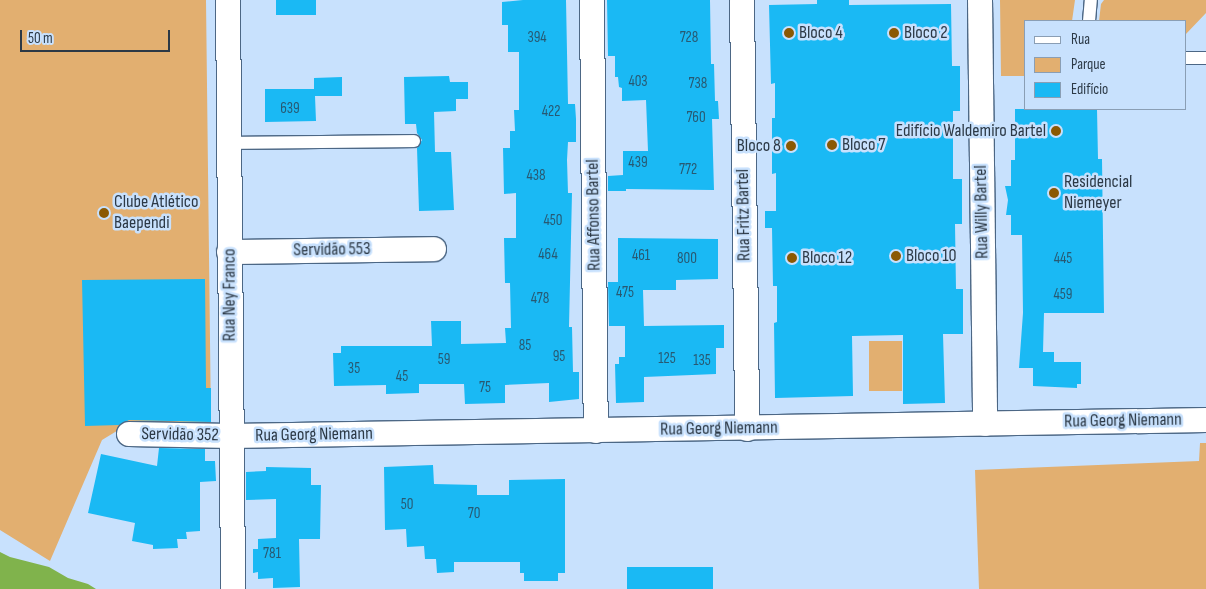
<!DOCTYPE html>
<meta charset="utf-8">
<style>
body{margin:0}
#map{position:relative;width:1206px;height:589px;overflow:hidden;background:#c8e1fd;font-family:"Sofia Sans Condensed",sans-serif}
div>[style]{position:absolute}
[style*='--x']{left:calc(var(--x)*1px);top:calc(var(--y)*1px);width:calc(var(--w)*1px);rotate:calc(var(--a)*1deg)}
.green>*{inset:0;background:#e2af70;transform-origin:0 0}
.water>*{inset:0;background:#80b34c}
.building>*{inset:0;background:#1ab9f4;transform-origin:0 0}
.roads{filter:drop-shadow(1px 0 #4c6785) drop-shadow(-1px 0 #4c6785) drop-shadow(0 1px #4c6785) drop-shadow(0 -1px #4c6785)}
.service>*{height:12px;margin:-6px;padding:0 6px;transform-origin:6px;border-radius:6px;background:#fff}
.minor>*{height:24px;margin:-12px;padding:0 12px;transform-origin:12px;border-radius:12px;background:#fff}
.dots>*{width:14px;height:14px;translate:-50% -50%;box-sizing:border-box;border:2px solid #c8e1fd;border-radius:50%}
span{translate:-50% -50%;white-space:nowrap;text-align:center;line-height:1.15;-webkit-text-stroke:5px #c8e1fd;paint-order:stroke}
.number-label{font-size:15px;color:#285972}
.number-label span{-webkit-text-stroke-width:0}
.poi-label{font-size:18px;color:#2c3946}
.left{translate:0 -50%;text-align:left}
.right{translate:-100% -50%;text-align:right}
.street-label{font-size:18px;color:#2c3946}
.legend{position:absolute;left:1024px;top:20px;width:162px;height:90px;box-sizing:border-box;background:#c8e1fd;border:1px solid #8a9eb4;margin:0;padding:6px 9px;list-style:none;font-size:15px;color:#2c3946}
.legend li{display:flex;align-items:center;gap:10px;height:25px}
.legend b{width:25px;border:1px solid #8a9eb4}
.scale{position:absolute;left:20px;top:30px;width:150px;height:22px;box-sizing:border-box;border:2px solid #2c3946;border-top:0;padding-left:6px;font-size:15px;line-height:18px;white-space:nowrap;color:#2c3946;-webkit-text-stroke:4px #c8e1fd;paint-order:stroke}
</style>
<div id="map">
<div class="green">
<i style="clip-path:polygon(0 0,206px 0,211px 425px,125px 426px,102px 440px,50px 561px,0 530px)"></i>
<i style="clip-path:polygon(1000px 0,1075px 0,1072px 21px,1025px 21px,1025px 76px,1001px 76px)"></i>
<i style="clip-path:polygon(1104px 0,1206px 0,1206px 13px,1185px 35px,1185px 21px,1099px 21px,1101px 4px)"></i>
<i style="left:869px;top:341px;width:33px;height:50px"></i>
<i style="clip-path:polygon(1200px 443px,1206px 443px,1206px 589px,979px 589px,975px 470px,1199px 461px)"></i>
</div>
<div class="water">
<i style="clip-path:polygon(0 552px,10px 557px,49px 567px,68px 578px,88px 584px,96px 589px,0 589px)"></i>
</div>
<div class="building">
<i style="left:276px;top:0;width:40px;height:15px"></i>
<i style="clip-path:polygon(523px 0,566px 0,568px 104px,575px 104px,576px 119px,576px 142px,568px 142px,567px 160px,568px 193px,572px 193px,569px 327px,572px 327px,573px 372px,579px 372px,579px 399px,549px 402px,549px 383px,505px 385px,505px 403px,465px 404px,464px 384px,419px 384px,419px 393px,386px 394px,386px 385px,334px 386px,333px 353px,341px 353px,341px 346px,432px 346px,431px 321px,461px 321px,461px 344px,506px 343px,505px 328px,511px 328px,510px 283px,505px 283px,504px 238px,516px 238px,516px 193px,504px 194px,503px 148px,510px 148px,510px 131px,515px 131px,514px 110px,519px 110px,519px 52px,508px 52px,508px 25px,502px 25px,502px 2px)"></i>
<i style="clip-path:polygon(607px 0,710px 0,711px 64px,714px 64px,715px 101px,718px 101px,719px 119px,712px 119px,714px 190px,626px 189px,626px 191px,608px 191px,608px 176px,623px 175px,623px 151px,648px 151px,646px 100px,622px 101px,622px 88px,619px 87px,618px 77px,615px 77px,615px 56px,608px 56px)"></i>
<i style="clip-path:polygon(817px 0,849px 0,849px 5px,951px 4px,952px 66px,960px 66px,960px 111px,953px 111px,953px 179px,962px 179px,962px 224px,955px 224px,956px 289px,963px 289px,963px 334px,943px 334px,945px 403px,903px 404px,903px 335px,852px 336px,853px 396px,775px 398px,774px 323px,777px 322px,777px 286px,773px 286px,772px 228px,765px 228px,765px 211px,776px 211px,776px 173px,772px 174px,772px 118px,775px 118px,775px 83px,771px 84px,769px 5px,817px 4px)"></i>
<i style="clip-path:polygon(449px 76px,450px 82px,468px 82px,468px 99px,456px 99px,456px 111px,434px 112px,435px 152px,451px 152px,454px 210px,419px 211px,417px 148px,422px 140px,417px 133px,416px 124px,405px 124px,404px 77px)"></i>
<i style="clip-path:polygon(342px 77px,342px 96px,315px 96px,316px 121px,265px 122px,265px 89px,314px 89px,314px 78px)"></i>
<i style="clip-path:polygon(1015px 109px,1097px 109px,1098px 159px,1102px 159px,1104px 313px,1044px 313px,1043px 352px,1054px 352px,1054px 362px,1081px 362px,1081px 384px,1077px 384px,1077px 388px,1033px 386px,1033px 368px,1019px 368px,1023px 313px,1022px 235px,1011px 235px,1011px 215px,1006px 215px,1008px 200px,1005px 186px,1011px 186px,1011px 160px,1015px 160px)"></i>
<i style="clip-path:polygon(618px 238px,718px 239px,718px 279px,676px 280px,676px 290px,643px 290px,644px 326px,724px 325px,724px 348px,716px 348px,716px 374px,644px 377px,644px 402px,616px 403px,615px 364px,619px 364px,619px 357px,625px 357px,625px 326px,609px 326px,608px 282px,618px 282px)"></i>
<i style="clip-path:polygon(205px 279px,206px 388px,211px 388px,211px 422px,129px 420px,119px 425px,85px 426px,82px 280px)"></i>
<i style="clip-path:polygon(159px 448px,205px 449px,205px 461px,215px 461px,216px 481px,200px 482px,200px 531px,186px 532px,187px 539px,177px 539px,178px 548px,153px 549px,153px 545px,132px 541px,135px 523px,88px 513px,101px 454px,157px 466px)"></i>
<i style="clip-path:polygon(433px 465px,434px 484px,477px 485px,477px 495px,509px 495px,509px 480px,565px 479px,565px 573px,558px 573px,558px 581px,524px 581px,524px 573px,520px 573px,520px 562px,454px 562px,454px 572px,437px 573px,436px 559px,425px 559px,424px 546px,407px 547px,406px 529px,385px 530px,384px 467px)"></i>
<i style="clip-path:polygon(266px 467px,311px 468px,311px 485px,321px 485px,320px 539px,299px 539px,300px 587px,273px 588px,273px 578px,258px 579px,258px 572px,253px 573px,253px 549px,258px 549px,258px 539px,276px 538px,276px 499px,246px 500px,246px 472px,266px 471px)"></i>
<i style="left:713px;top:567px;width:22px;height:86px;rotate:90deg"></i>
</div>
<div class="roads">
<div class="service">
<i style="--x:1089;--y:21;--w:21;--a:-85"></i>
<i style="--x:1185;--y:58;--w:21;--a:0"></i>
<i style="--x:228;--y:143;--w:186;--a:-0.6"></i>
</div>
<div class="minor">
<i style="--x:228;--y:0;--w:589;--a:89.51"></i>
<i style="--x:592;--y:0;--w:431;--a:89.5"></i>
<i style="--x:742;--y:0;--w:429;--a:89.3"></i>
<i style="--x:980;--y:0;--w:424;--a:89.3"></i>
<i style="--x:229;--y:252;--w:205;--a:-0.8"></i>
<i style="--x:129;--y:434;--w:102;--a:1.1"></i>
<i style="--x:231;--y:436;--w:975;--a:-0.94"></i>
</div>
</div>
<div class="dots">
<i style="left:789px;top:33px;background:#8b5903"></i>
<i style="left:894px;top:33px;background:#8b5903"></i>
<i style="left:1056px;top:131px;background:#8b5903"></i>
<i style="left:832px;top:145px;background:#8b5903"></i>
<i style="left:791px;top:146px;background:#8b5903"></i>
<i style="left:1054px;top:193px;background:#8b5903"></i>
<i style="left:104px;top:213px;background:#8b5903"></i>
<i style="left:896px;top:256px;background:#8b5903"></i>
<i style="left:792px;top:258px;background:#8b5903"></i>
</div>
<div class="number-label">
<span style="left:537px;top:38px">394</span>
<span style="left:689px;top:38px">728</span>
<span style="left:638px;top:82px">403</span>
<span style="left:698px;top:84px">738</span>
<span style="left:290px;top:109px">639</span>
<span style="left:551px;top:112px">422</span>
<span style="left:696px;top:118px">760</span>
<span style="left:638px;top:163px">439</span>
<span style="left:688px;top:170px">772</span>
<span style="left:536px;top:176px">438</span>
<span style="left:553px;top:221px">450</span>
<span style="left:548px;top:255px">464</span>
<span style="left:641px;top:256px">461</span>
<span style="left:687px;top:259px">800</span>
<span style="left:1063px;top:259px">445</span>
<span style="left:625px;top:293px">475</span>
<span style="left:1063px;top:295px">459</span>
<span style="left:540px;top:299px">478</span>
<span style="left:525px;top:346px">85</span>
<span style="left:559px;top:357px">95</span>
<span style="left:667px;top:359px">125</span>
<span style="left:444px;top:360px">59</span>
<span style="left:702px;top:361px">135</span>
<span style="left:354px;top:369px">35</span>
<span style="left:402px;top:377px">45</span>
<span style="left:485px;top:388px">75</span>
<span style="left:407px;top:505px">50</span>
<span style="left:474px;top:514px">70</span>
<span style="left:272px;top:554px">781</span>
</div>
<div class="poi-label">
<span class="left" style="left:799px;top:33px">Bloco 4</span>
<span class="left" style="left:904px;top:33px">Bloco 2</span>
<span class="right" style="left:1046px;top:131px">Edifício Waldemiro Bartel</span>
<span class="left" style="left:842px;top:145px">Bloco 7</span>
<span class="right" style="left:781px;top:146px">Bloco 8</span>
<span class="left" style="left:1064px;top:193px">Residencial<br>Niemeyer</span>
<span class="left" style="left:114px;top:213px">Clube Atlético<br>Baependi</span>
<span class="left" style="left:906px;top:256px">Bloco 10</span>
<span class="left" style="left:802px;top:258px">Bloco 12</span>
</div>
<div class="street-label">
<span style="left:982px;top:212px;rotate:-91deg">Rua Willy Bartel</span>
<span style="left:594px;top:215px;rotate:-91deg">Rua Affonso Bartel</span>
<span style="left:744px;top:215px;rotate:-91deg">Rua Fritz Bartel</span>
<span style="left:332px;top:250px;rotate:-1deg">Servidão 553</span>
<span style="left:230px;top:295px;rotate:-90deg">Rua Ney Franco</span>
<span style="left:1123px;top:421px;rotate:-1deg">Rua Georg Niemann</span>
<span style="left:719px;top:429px;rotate:-1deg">Rua Georg Niemann</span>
<span style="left:180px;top:435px;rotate:1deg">Servidão 352</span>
<span style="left:314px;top:435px;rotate:-1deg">Rua Georg Niemann</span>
</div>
<ul class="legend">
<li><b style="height:6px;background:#fff"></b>Rua</li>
<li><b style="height:14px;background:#e2af70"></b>Parque</li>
<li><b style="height:14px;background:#1ab9f4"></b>Edifício</li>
</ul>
<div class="scale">50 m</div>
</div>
